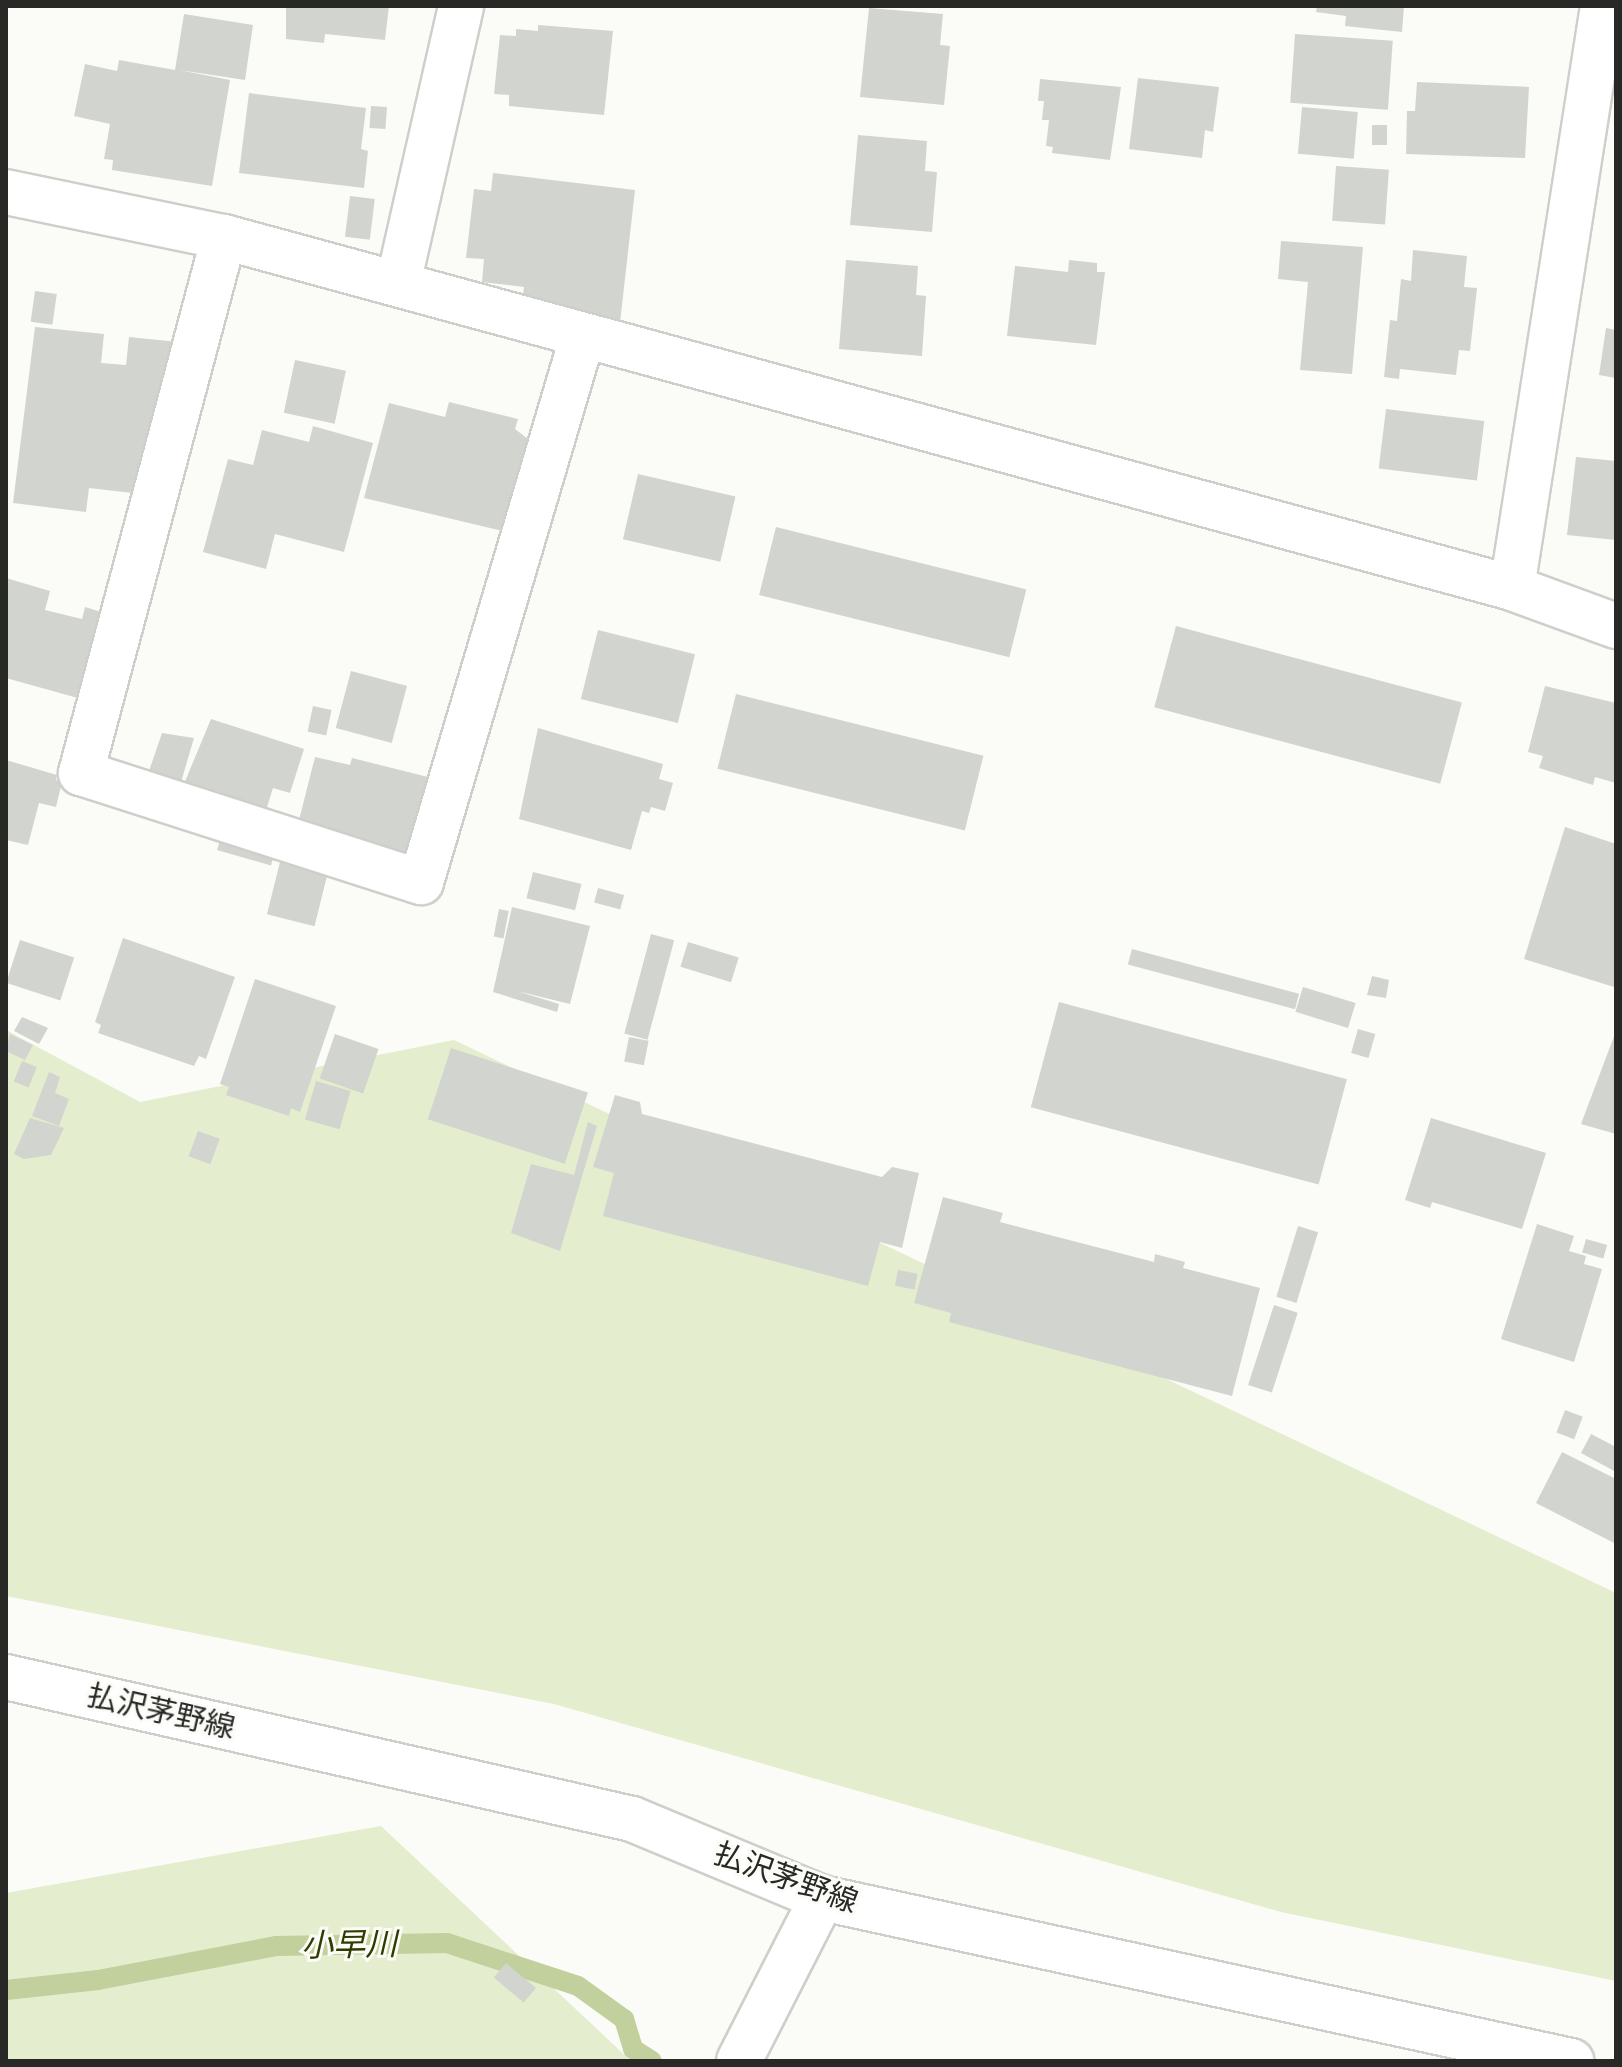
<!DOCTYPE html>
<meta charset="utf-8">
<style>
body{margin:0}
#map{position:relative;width:1622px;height:2067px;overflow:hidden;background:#fbfcf7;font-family:Jost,"Noto Sans JP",sans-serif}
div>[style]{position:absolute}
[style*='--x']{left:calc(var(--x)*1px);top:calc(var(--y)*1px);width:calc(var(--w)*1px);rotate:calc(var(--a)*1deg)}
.green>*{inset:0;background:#e4edcd}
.stream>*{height:20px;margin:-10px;padding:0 10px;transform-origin:10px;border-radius:10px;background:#c1d09c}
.building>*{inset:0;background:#d2d4cf;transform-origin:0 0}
.roads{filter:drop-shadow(2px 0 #cecfca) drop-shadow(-2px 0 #cecfca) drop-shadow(0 2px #cecfca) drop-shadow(0 -2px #cecfca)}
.minor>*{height:44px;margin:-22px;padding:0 22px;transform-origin:22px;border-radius:22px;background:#fff}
.major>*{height:44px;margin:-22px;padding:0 22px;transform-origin:22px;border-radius:22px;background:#fff}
span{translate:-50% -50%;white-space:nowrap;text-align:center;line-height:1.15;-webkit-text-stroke:6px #fbfcf7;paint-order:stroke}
.street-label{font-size:30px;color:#282826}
.water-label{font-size:32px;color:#303b00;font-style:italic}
.frame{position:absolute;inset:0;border:8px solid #282826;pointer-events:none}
</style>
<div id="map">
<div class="green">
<i style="clip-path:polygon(6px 1030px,140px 1102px,454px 1040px,1616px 1593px,1616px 1981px,1281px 1912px,554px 1704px,6px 1596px)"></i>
<i style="clip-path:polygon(381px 1826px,631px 2061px,6px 2061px,6px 1893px)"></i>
</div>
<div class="stream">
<i style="--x:6;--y:1990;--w:93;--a:-6.2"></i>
<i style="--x:98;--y:1980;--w:182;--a:-10.8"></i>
<i style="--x:277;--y:1946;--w:170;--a:-1"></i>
<i style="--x:447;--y:1943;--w:138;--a:18.2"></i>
<i style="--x:578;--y:1986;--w:57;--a:35.7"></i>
<i style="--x:624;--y:2019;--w:31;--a:73"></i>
<i style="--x:633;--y:2049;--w:22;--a:32"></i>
</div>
<div class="building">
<i style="clip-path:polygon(286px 6px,389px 6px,385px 40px,325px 34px,324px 43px,286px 39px)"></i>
<i style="clip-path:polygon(1317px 6px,1404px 6px,1402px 32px,1345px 26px,1346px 16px,1316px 12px)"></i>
<i style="clip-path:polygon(869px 8px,943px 14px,940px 45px,950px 46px,944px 105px,860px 97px)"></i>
<i style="clip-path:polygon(184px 14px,253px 25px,245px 80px,179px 70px,230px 80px,212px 186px,112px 170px,113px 160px,104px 159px,110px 124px,74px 116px,85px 64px,117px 71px,119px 60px,175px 70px)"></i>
<i style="clip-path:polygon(538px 25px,613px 31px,604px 115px,509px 106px,509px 95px,494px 94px,500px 35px,516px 36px,516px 29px,538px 31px)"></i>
<i style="left:1295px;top:34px;width:98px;height:69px;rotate:4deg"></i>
<i style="clip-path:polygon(1138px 78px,1219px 87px,1213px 132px,1205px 130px,1202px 158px,1129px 149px)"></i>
<i style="clip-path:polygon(1040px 79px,1121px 87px,1110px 160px,1052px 153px,1053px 147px,1046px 146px,1049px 120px,1042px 120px,1044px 101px,1038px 101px)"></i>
<i style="clip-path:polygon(1417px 82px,1529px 87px,1525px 158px,1406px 154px,1407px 111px,1415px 111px)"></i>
<i style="clip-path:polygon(249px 93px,366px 108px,361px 149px,368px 151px,364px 188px,239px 173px)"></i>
<i style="left:371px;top:106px;width:16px;height:22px;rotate:4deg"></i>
<i style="left:1302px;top:107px;width:56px;height:47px;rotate:5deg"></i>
<i style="left:1387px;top:125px;width:20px;height:15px;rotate:90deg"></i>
<i style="clip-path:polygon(858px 135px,927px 141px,925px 171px,937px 172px,932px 232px,850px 225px)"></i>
<i style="left:1336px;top:166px;width:53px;height:55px;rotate:4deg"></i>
<i style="clip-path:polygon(493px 173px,635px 190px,620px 323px,521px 311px,524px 287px,482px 282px,484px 259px,466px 258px,474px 189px,491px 191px)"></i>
<i style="left:350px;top:196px;width:25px;height:41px;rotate:7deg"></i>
<i style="clip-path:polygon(1281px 241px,1363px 247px,1352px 374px,1300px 370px,1308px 282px,1278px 279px)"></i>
<i style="clip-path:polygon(1413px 250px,1467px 256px,1464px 287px,1477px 288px,1470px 351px,1459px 350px,1456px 375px,1400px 369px,1399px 379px,1384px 377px,1390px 320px,1397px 321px,1401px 279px,1411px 281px)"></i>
<i style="clip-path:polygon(846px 260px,918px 266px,916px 295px,926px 296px,922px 356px,839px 349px)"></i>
<i style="clip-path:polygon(1069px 260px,1097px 263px,1097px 272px,1105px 272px,1096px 345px,1007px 336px,1015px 266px,1068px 272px)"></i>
<i style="left:35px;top:291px;width:22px;height:31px;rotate:8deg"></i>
<i style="clip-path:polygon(35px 327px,104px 334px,101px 363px,126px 365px,129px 337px,188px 343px,150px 495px,89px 488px,86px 512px,13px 503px)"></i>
<i style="clip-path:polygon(1606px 328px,1616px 330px,1616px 378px,1599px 375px)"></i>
<i style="left:295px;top:360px;width:52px;height:54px;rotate:12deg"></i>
<i style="clip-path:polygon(449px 402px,518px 419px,515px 429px,532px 442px,515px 534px,364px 498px,389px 403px,445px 417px)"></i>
<i style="left:1386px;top:409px;width:99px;height:60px;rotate:7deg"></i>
<i style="clip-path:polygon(313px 426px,373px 443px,344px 552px,275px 534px,266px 569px,203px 552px,228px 459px,253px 465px,262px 430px,309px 442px)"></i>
<i style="clip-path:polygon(1576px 457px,1616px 461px,1616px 540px,1567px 535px)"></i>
<i style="left:638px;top:474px;width:100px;height:67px;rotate:13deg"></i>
<i style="left:776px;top:527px;width:258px;height:70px;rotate:14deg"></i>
<i style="clip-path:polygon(6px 578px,50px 591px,45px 610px,82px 619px,85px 607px,124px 619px,92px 702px,6px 678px)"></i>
<i style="left:1176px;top:626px;width:296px;height:84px;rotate:15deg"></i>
<i style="left:598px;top:630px;width:100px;height:71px;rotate:14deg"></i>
<i style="left:351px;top:671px;width:58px;height:59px;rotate:15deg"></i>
<i style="clip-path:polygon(1545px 686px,1616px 703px,1616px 783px,1595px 777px,1593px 785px,1539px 768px,1543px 756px,1528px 752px)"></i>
<i style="left:736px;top:694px;width:255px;height:77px;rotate:14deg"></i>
<i style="left:313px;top:706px;width:19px;height:26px;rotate:12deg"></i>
<i style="clip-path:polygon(211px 719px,304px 749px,290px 793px,273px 788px,263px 820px,181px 791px)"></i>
<i style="clip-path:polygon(538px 728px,663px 764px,659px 779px,673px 783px,665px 811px,651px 807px,649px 813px,642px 811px,631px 850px,519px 819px)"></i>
<i style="clip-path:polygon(162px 733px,194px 738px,179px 789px,146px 780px)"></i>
<i style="clip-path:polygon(315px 757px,350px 765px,352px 758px,428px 777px,419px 810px,427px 813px,414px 863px,295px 836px)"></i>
<i style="clip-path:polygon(6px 760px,57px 775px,56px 780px,62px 782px,56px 807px,39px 803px,28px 845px,6px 840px)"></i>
<i style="left:224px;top:826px;width:56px;height:25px;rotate:16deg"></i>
<i style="clip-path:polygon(1565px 827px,1616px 844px,1614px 987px,1524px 959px)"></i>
<i style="left:281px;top:858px;width:49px;height:58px;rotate:14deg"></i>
<i style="left:533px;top:872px;width:50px;height:27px;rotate:14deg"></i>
<i style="left:598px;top:888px;width:27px;height:15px;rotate:15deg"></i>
<i style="clip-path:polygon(512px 907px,590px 926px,570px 1004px,517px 991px,559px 1004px,557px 1012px,493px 992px)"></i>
<i style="left:499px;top:909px;width:10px;height:28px;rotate:11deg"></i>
<i style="left:651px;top:934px;width:24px;height:103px;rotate:15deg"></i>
<i style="clip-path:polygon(123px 938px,235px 977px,206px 1059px,199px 1056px,194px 1066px,98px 1033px,101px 1025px,95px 1022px)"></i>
<i style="left:20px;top:940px;width:57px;height:45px;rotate:18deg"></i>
<i style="left:688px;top:942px;width:53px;height:26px;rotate:17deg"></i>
<i style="left:1132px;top:949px;width:173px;height:16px;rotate:15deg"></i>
<i style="clip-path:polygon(1372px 976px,1389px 980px,1386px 998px,1367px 995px)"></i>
<i style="clip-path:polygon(255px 979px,336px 1006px,300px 1112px,291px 1108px,289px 1116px,226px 1095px,229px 1087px,220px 1084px)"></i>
<i style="left:1303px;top:987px;width:55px;height:26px;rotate:17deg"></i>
<i style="left:1059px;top:1002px;width:298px;height:109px;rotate:15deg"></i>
<i style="clip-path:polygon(22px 1017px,48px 1028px,39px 1044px,14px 1031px)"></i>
<i style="left:1358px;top:1029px;width:18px;height:25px;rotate:16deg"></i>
<i style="clip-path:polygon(1616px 1031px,1616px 1134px,1581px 1124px)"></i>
<i style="clip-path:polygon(10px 1034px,33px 1045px,25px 1060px,6px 1051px)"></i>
<i style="left:335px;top:1034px;width:46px;height:47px;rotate:19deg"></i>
<i style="left:629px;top:1037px;width:20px;height:25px;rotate:11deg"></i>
<i style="left:451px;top:1048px;width:144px;height:75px;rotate:18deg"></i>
<i style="left:22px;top:1061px;width:16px;height:22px;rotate:22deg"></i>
<i style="clip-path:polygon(49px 1072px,60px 1077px,55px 1093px,69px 1099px,59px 1126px,32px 1116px)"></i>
<i style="left:316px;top:1081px;width:36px;height:40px;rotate:16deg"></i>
<i style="clip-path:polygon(615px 1095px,640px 1102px,642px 1114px,882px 1177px,892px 1167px,919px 1173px,902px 1248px,880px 1242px,868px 1286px,603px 1216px,614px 1173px,593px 1167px)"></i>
<i style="clip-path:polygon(30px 1118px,64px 1128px,51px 1155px,24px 1159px,14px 1154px)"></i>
<i style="clip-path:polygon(1431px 1118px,1546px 1153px,1522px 1229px,1432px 1202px,1430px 1208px,1405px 1200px)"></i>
<i style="clip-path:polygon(588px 1122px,597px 1126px,560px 1251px,511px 1233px,531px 1164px,574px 1175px)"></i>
<i style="left:198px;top:1131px;width:23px;height:27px;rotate:20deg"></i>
<i style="clip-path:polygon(943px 1197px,1003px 1213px,1000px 1222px,1154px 1262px,1155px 1254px,1185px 1262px,1183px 1268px,1260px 1288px,1232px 1396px,949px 1322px,951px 1313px,914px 1303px)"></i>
<i style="clip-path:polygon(1537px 1224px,1574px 1236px,1569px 1251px,1586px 1256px,1584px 1264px,1602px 1269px,1574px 1362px,1501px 1339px)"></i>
<i style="left:1298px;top:1226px;width:21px;height:74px;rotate:17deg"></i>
<i style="left:1586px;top:1239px;width:22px;height:14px;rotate:16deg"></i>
<i style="left:898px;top:1270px;width:20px;height:16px;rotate:11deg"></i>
<i style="left:1274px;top:1305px;width:25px;height:84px;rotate:18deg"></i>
<i style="left:1565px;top:1410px;width:19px;height:24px;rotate:21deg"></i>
<i style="clip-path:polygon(1591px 1434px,1616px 1447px,1616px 1472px,1581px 1453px)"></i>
<i style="clip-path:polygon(1562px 1452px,1616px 1479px,1616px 1544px,1536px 1503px)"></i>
<i style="left:506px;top:1963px;width:39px;height:19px;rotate:40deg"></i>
</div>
<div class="roads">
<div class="minor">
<i style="--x:6;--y:192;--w:223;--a:11.7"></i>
<i style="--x:224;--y:237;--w:1335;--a:15.24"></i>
<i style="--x:1512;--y:588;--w:111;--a:20.1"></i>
<i style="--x:224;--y:237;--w:555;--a:104.94"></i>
<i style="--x:81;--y:773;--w:357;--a:17.8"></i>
<i style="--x:421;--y:882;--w:570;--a:-73.5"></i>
<i style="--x:398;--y:284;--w:285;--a:-77.2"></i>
<i style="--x:1512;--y:588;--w:589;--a:-81.11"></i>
<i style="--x:739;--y:2061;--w:183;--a:-63"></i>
</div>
<div class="major">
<i style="--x:6;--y:1677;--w:642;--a:12.78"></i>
<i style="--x:632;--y:1819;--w:206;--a:22.6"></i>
<i style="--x:822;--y:1898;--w:767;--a:12.28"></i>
</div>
</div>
<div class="street-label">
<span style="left:161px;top:1712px;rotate:13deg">払沢茅野線</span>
<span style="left:786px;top:1878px;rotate:20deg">払沢茅野線</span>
</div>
<div class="water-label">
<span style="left:349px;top:1945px;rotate:-1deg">小早川</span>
</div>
<div class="frame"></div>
</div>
